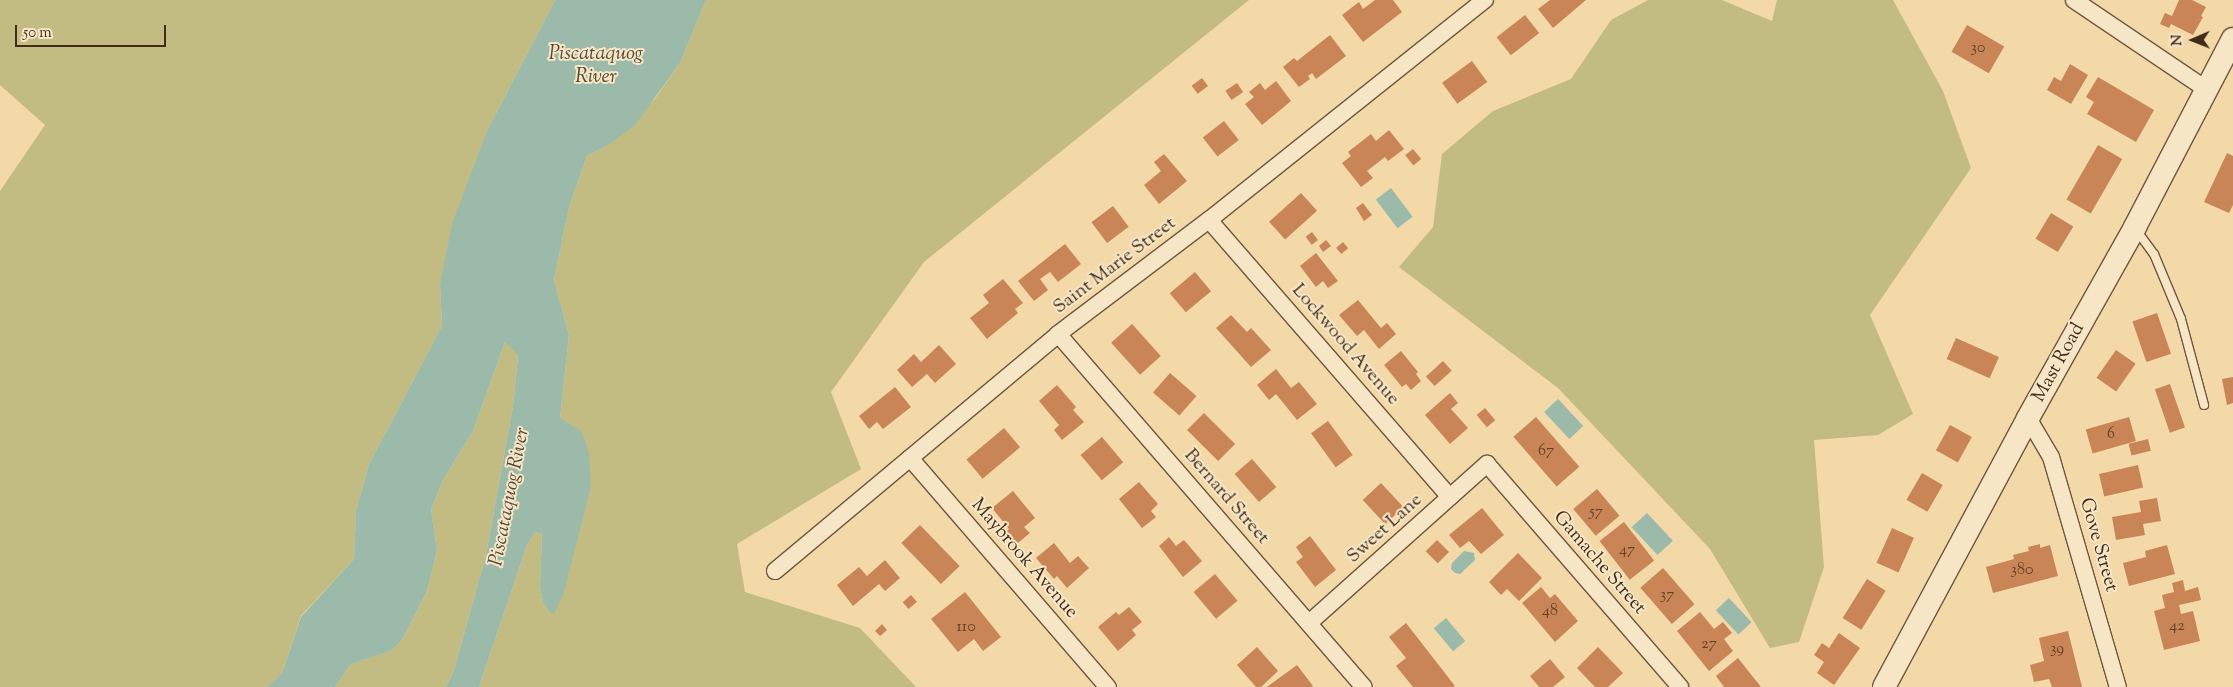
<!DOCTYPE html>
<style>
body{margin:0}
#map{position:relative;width:2233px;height:687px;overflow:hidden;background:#f3d8a8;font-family:"Sorts Mill Goudy",serif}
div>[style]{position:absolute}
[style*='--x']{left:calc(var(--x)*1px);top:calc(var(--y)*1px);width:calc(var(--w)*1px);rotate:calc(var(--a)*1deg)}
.green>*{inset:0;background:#c2bc83}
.water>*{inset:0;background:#9bbaa9;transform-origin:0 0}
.building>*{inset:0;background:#c98556;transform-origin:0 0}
.roads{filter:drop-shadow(1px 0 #6e573e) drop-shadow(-1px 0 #6e573e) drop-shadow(0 1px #6e573e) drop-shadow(0 -1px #6e573e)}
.lane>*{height:8px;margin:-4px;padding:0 4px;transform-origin:4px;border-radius:4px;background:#f7e6c6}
.street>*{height:16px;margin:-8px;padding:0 8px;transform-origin:8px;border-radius:8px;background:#f7e6c6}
.secondary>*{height:22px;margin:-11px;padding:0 11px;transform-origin:11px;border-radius:11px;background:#f7e6c6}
span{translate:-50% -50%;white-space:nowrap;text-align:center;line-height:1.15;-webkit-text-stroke:4px #f7e6c6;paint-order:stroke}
.number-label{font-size:16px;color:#634229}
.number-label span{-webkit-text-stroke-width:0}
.street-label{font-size:19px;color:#412c1a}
.water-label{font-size:20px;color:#534837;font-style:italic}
.north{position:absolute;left:2168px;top:15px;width:50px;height:50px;-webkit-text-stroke:4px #f7e6c6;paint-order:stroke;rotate:269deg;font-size:14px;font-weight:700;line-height:20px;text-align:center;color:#412c1a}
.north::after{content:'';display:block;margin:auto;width:18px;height:22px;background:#412c1a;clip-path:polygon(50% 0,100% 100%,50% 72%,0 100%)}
.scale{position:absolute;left:15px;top:25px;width:151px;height:22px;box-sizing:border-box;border:2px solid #412c1a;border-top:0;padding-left:6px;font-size:15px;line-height:18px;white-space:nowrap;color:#412c1a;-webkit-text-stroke:4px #f7e6c6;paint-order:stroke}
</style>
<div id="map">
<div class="green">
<i style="clip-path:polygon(0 0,555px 0,487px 131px,440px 285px,442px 326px,369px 464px,356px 511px,354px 559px,301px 616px,282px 673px,267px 687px,0 687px,0 191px,45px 125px,0 85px)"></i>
<i style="clip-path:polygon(706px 0,1249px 0,924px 262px,831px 392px,861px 469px,737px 544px,745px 592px,860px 628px,916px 687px,479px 687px,527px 545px,535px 532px,542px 534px,540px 586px,543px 603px,548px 610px,560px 418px,569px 335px,554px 280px,569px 207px,587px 156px,608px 145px,654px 100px,680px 63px)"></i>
<i style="clip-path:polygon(1648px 0,1722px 0,1772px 21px,1777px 0,1893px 0,1943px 91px,1971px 168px,1870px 315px,1913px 414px,1878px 435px,1814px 440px,1824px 567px,1799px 642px,1770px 648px,1710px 549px,1558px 388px,1399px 267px,1433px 227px,1442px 154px,1493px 111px,1571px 79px,1611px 20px)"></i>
<i style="clip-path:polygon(505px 342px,518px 354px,513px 406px,486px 555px,454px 670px,446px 687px,335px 687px,351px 664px,391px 651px,402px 640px,427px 591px,437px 550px,431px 510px,442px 482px,473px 431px)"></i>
</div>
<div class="water">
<i style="clip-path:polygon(555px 0,706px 0,680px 63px,635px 125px,608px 145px,587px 156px,569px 207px,554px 280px,569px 335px,560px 418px,581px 431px,589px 452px,591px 486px,564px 592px,554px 614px,548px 610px,543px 603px,540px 586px,542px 534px,535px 532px,527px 545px,479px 687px,446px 687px,454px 670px,486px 555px,513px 406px,518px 355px,505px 342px,473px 431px,442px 482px,431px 510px,437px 550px,427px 591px,402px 640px,391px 651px,351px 664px,335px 687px,267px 687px,282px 673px,301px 617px,354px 559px,356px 511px,369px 464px,442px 326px,440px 285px,452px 224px,487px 131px)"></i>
<i style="left:1391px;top:188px;width:36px;height:19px;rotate:53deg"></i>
<i style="left:1558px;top:399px;width:37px;height:19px;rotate:47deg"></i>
<i style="left:1647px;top:513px;width:38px;height:21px;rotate:47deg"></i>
<i style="clip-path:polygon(1464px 551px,1474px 553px,1475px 560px,1460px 574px,1455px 573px,1451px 569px,1452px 563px)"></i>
<i style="left:1729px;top:598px;width:33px;height:18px;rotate:47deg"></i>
<i style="left:1446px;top:618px;width:30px;height:16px;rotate:50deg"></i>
</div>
<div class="building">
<i style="clip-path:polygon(1375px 0,1393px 0,1402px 12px,1363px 42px,1342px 15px,1359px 2px,1363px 9px)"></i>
<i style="clip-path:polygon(1550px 0,1586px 0,1553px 28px,1538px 9px)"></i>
<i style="clip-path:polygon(2179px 0,2192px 0,2206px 7px,2201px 16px,2203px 17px,2193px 35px,2171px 24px,2169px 28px,2160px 24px,2165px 13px,2172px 16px)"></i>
<i style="left:1525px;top:15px;width:23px;height:36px;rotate:52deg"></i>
<i style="left:1967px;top:25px;width:43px;height:31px;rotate:30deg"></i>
<i style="clip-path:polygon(1330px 35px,1346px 56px,1316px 79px,1312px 73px,1308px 76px,1310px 79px,1299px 87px,1283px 67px,1294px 58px,1297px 61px)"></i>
<i style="left:1472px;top:61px;width:26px;height:37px;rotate:54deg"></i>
<i style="clip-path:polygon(2070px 64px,2088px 75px,2071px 104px,2047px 90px,2054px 77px,2061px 81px)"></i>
<i style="clip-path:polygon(2098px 77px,2154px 110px,2136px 142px,2087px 114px,2094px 102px,2086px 97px)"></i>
<i style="left:1202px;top:78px;width:10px;height:13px;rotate:53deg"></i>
<i style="clip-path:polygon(1276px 81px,1291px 101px,1262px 125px,1245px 104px,1254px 97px,1249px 92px,1260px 83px,1265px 90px)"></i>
<i style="left:1237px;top:83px;width:11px;height:14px;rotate:56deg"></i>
<i style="left:1224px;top:121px;width:24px;height:27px;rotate:52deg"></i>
<i style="clip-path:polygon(1389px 130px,1404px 149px,1388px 161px,1385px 157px,1367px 171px,1373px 178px,1361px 187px,1342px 163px,1351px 156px,1348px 152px,1371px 134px,1376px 141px)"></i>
<i style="left:2098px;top:145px;width:28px;height:63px;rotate:30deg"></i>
<i style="left:1413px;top:149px;width:13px;height:10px;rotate:51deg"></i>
<i style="clip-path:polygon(2227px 153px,2233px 156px,2233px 205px,2229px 213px,2204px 202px)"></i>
<i style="clip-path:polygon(1164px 154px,1187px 181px,1159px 204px,1144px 185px,1161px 171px,1154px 162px)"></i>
<i style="left:1301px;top:193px;width:24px;height:43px;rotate:48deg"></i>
<i style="clip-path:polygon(1363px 203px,1372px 215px,1364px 221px,1356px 208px)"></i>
<i style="left:1113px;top:206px;width:26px;height:27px;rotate:53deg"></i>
<i style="left:2051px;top:213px;width:26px;height:30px;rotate:31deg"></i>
<i style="left:1312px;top:232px;width:10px;height:8px;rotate:53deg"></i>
<i style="clip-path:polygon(1326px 240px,1331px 246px,1323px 252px,1319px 246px)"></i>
<i style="left:1343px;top:242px;width:8px;height:9px;rotate:50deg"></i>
<i style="clip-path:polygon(1065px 244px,1081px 264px,1058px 282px,1050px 272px,1040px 279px,1048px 290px,1034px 301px,1018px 281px)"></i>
<i style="clip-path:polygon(1316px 253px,1338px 281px,1328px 288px,1323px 281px,1316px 287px,1300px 266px)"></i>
<i style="left:1195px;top:272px;width:25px;height:33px;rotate:50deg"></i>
<i style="clip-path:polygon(1003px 279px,1023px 303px,1015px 309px,1018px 313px,987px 339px,970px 318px,989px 303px,983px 295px)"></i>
<i style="clip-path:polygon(1358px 300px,1381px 328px,1387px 323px,1396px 334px,1379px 349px,1364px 330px,1357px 336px,1339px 315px)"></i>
<i style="left:2157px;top:313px;width:43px;height:26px;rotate:71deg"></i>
<i style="clip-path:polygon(1231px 315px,1247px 332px,1251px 328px,1271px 350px,1251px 367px,1216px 328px)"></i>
<i style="left:1132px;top:324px;width:43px;height:28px;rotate:48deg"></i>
<i style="left:1956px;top:338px;width:47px;height:23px;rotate:24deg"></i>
<i style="clip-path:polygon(939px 345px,956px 364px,935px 383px,927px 374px,912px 387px,897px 370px,914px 354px,921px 362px)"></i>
<i style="left:2116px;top:350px;width:24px;height:34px;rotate:35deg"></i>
<i style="clip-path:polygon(1401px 351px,1418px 372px,1416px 374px,1421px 381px,1411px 390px,1406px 384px,1402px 387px,1384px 365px)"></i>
<i style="left:1443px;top:361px;width:13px;height:23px;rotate:48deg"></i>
<i style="clip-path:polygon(1276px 369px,1291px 388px,1299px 382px,1317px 404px,1297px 420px,1276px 394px,1269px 400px,1257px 385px)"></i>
<i style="left:1170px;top:373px;width:35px;height:26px;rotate:41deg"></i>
<i style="clip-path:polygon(2233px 377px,2233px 403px,2227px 405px,2222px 379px)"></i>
<i style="left:2170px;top:384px;width:46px;height:16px;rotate:71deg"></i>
<i style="clip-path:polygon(1057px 385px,1076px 407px,1073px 410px,1084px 422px,1062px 440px,1054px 430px,1059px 425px,1039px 401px)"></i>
<i style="clip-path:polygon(895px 387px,911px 407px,883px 429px,877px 422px,869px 429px,859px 416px)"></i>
<i style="clip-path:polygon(1450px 393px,1458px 403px,1451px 409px,1468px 428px,1450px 444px,1425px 415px)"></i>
<i style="left:1485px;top:408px;width:16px;height:11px;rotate:50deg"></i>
<i style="left:1204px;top:413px;width:44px;height:24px;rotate:45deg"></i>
<i style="left:1536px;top:417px;width:66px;height:30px;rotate:49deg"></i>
<i style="left:2129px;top:417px;width:25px;height:45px;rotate:74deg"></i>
<i style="left:1328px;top:421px;width:42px;height:21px;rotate:54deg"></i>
<i style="left:1950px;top:425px;width:25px;height:29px;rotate:29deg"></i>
<i style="left:1004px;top:428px;width:25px;height:49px;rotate:50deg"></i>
<i style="left:1102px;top:437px;width:33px;height:28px;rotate:50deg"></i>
<i style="left:2148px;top:439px;width:12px;height:20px;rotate:76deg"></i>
<i style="left:1252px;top:459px;width:37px;height:23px;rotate:49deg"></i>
<i style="left:2138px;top:465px;width:23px;height:40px;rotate:77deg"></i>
<i style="left:1922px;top:473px;width:24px;height:31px;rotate:30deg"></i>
<i style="clip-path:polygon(1139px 482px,1158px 504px,1151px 511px,1156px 517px,1142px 528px,1119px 499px)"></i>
<i style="left:1381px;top:483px;width:33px;height:25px;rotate:47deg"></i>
<i style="left:1597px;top:489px;width:35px;height:31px;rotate:50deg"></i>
<i style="clip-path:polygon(1013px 491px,1035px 518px,1024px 527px,1030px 533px,1014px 546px,1004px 534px,1009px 529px,992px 508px)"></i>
<i style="clip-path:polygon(2157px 498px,2161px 521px,2143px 524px,2145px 535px,2116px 540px,2112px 517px,2141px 512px,2139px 501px)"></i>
<i style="clip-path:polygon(1482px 508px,1504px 535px,1481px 554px,1469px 541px,1460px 548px,1449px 535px)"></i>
<i style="left:1624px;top:522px;width:49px;height:31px;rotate:52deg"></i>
<i style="left:920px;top:525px;width:57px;height:26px;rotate:46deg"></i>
<i style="left:1892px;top:528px;width:24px;height:38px;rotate:24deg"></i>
<i style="clip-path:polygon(1310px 536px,1336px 570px,1315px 587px,1296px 562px,1303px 557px,1296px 547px)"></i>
<i style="clip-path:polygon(1169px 537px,1176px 546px,1184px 540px,1202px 561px,1183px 577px,1159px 546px)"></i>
<i style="left:1437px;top:540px;width:17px;height:16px;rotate:45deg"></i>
<i style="clip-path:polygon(1054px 543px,1070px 563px,1078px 556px,1089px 568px,1067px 588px,1057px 576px,1054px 579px,1036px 558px)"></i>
<i style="clip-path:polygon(2040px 544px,2040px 548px,2050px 545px,2058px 576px,1993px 593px,1986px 567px,2014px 559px,2013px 555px,2029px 551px,2028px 547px)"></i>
<i style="clip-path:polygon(2167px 545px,2175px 574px,2129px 586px,2123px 563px,2146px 557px,2145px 551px)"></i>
<i style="clip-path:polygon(1518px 553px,1542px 578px,1519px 601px,1507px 589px,1501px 595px,1489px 582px)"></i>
<i style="clip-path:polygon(885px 560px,900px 578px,885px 591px,879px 584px,853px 606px,837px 585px,859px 567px,867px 576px)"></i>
<i style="left:1663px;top:568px;width:48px;height:30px;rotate:49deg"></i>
<i style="left:1215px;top:574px;width:35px;height:28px;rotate:50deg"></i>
<i style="left:1867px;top:579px;width:22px;height:46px;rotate:32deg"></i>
<i style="clip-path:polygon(2183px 580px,2185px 591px,2198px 587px,2201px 600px,2179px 605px,2181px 614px,2193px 611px,2200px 641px,2164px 650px,2154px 611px,2165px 608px,2162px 595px,2174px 592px,2172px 583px)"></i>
<i style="clip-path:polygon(1541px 587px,1550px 598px,1555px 594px,1578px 621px,1555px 642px,1522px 603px)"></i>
<i style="clip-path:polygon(965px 592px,1001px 637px,983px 651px,974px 639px,958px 652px,931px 619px)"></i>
<i style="left:911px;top:595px;width:9px;height:11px;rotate:49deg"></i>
<i style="clip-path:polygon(1129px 607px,1142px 622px,1132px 630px,1136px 635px,1118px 651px,1098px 627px,1116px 612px,1119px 615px)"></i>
<i style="clip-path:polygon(1700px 612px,1714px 629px,1723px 622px,1732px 633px,1724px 639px,1733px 651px,1709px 671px,1677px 631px)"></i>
<i style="clip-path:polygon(1406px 623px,1455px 686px,1453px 687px,1413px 687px,1396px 666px,1406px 658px,1389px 637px)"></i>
<i style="clip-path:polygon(882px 624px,887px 630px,880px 636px,875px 631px)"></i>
<i style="clip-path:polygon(2068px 631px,2082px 687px,2052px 687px,2049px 679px,2034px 682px,2030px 665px,2044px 661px,2039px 638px)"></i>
<i style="clip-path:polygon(1839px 633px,1860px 648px,1834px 685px,1817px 673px,1824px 662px,1814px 655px,1822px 643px,1829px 648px)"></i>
<i style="clip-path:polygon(1257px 647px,1278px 671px,1261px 687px,1256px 687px,1237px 665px)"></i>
<i style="clip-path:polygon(1598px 647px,1623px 673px,1608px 687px,1595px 687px,1577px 668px)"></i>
<i style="clip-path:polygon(1738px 658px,1761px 687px,1724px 687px,1716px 676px)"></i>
<i style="clip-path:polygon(1550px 659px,1565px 677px,1553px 687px,1539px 687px,1530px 676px)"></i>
<i style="clip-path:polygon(1297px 665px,1313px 686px,1311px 687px,1267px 687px)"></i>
</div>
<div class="roads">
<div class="lane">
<i style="--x:2137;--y:231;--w:29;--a:54"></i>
<i style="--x:2154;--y:254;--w:70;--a:67.4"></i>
<i style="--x:2181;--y:319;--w:89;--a:75"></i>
</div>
<div class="street">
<i style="--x:2074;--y:0;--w:159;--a:34"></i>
<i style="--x:1209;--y:220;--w:367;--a:49"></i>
<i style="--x:1058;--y:334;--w:467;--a:49.1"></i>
<i style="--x:2028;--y:418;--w:45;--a:59.5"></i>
<i style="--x:2051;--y:457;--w:240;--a:73.8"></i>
<i style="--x:910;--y:458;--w:303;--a:49.2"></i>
<i style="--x:775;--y:571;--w:369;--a:-39.9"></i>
<i style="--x:1058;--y:334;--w:189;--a:-37.1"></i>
<i style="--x:1209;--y:220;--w:353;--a:-38.6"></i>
<i style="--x:1309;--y:623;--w:239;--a:-41.8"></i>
<i style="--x:1487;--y:464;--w:295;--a:49.1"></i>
</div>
<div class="secondary">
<i style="--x:1884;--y:687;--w:305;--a:-61.8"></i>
<i style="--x:2028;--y:418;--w:219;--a:-60.7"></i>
<i style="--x:2135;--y:227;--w:212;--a:-62.5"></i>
</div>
</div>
<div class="number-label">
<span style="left:1978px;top:49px">30</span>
<span style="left:2111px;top:435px">6</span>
<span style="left:1546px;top:452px">67</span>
<span style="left:1596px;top:513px">57</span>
<span style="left:1627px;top:551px">47</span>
<span style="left:2022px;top:571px">380</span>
<span style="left:1667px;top:596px">37</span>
<span style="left:1550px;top:612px">48</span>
<span style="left:2177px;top:627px">42</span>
<span style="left:966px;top:628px">110</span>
<span style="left:1709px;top:645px">27</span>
<span style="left:2057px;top:650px">39</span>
</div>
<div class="street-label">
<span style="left:1115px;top:266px;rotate:-37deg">Saint Marie Street</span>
<span style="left:1345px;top:345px;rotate:49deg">Lockwood Avenue</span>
<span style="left:2059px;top:363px;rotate:-61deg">Mast Road</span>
<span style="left:1226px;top:497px;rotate:49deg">Bernard Street</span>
<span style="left:1385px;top:529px;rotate:-42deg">Sweet Lane</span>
<span style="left:2098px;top:545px;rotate:74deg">Gove Street</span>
<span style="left:1024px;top:559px;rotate:49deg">Maybrook Avenue</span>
<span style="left:1599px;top:563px;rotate:49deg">Gamache Street</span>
</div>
<div class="water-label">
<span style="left:596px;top:66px">Piscataquog<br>River</span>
<span style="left:510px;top:497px;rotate:-79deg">Piscataquog River</span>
</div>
<div class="north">N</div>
<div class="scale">50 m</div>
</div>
